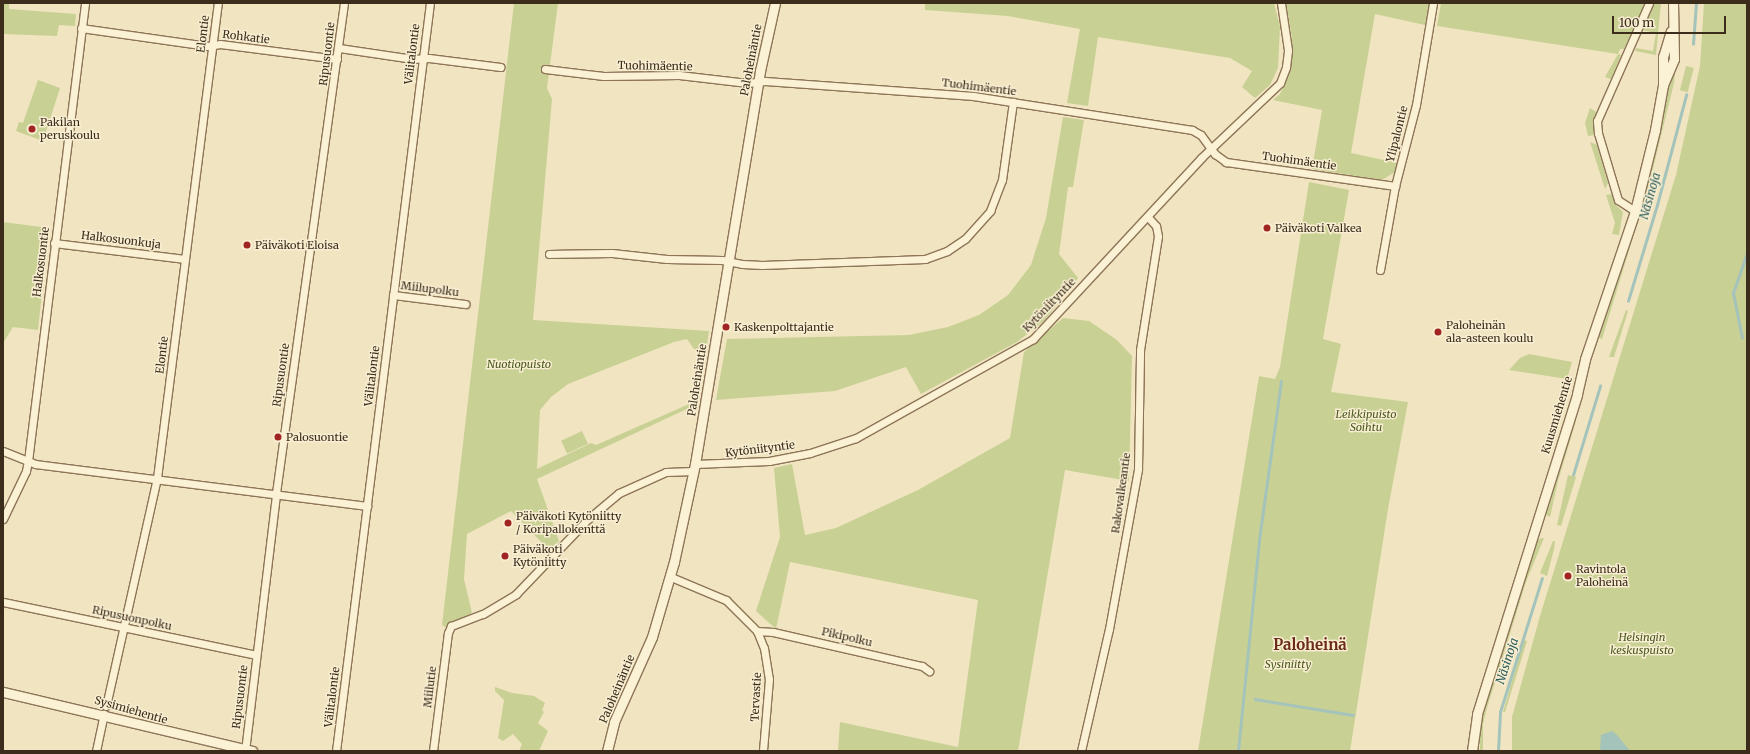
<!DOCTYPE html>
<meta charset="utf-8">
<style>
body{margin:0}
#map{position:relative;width:1750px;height:754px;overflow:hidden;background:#f1e4c1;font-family:Merriweather,serif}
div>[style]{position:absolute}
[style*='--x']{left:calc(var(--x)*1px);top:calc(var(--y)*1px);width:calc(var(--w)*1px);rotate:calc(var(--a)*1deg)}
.green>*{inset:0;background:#c8d094;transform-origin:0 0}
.water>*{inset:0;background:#a4c3bb}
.stream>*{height:2.5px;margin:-1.25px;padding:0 1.25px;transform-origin:1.25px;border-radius:1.25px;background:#a4c3bb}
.roads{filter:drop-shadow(1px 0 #8d7557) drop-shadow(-1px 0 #8d7557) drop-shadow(0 1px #8d7557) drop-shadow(0 -1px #8d7557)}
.street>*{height:7px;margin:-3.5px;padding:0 3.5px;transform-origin:3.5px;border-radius:3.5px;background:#fbf1d5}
.secondary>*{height:9px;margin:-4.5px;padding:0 4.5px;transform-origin:4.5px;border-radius:4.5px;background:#fbf1d5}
.dots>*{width:11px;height:11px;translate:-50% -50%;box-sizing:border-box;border:2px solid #f8eed1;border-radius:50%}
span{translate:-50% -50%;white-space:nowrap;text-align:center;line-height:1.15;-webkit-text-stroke:3px #f8eed1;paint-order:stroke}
.street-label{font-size:11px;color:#3b2c1c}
.poi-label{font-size:11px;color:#3b2c1c}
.left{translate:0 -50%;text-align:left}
.park-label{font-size:11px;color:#4a5921;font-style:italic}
.water-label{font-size:12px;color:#2b5c5a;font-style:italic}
.district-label{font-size:15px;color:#6b2b18;font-weight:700}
.frame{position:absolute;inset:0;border:4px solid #3b2c1c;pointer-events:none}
.scale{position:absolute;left:1612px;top:16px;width:114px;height:18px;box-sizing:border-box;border:2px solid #3b2c1c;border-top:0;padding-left:5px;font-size:12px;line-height:14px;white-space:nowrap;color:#3b2c1c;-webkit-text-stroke:3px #f8eed1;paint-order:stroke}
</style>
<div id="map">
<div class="green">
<i style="clip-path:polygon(3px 3px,9px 3px,9px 9px,76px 14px,75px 26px,59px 25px,57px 36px,3px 34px)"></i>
<i style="clip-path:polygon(514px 3px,558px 3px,547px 88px,552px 99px,533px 320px,709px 331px,706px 352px,694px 349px,687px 339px,674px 342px,568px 384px,551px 397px,540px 410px,537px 469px,591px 443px,596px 445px,696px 401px,696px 411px,691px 407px,537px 479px,559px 541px,549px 550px,511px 511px,467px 534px,464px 579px,472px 613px,445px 627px,442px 625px)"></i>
<i style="clip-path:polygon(925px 3px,1274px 3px,1280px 27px,1278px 68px,1270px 85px,1255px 98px,1242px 87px,1252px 71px,1230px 58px,1098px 37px,1088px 106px,1067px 103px,1080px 29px,1008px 16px,925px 10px)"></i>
<i style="clip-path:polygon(1286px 3px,1429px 3px,1425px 25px,1375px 14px,1351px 153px,1398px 163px,1395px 172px,1382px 180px,1312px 169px,1322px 110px,1273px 100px,1280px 94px,1290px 72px,1292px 38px)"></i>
<i style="clip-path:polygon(1441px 3px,1646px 3px,1624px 49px,1620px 49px,1618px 54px,1621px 55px,1611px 79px,1605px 77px,1618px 54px,1437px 26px)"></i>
<i style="clip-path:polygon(1651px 3px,1661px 3px,1656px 55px,1635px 51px,1636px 48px,1653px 51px,1656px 33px,1642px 30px)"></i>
<i style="clip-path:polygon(1704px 3px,1747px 3px,1747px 751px,1512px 751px,1512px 717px,1540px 616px,1676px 175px,1700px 66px)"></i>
<i style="clip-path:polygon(1676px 64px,1674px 83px,1649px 185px,1602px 339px,1597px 337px,1643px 194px,1665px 95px)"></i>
<i style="left:1686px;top:66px;width:8px;height:25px;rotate:14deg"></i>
<i style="clip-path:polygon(38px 80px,60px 88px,43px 141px,16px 131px,19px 122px,23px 123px)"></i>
<i style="clip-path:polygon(1590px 108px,1596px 112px,1595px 135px,1588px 136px,1585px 123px)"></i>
<i style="clip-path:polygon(1063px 117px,1084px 120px,1073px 187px,1068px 187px,1059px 254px,1078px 278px,1044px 321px,1017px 342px,921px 394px,906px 367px,835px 391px,716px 400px,727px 339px,909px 335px,948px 327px,979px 315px,1008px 295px,1031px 265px,1046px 218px)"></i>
<i style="clip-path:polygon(1590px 142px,1597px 145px,1608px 183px,1605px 189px)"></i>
<i style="clip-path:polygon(1309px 182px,1349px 190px,1323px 339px,1341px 344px,1331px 392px,1408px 402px,1388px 509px,1350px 751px,1198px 751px,1259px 376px,1275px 379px,1280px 367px)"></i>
<i style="clip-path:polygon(1613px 194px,1616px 205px,1623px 212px,1619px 235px,1612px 234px,1615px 223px,1606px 195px)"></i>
<i style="clip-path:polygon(3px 222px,49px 228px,38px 330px,13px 327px,3px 343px)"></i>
<i style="clip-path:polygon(1626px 310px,1628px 311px,1614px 357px,1609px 357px)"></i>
<i style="clip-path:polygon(1063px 318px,1089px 321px,1117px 340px,1132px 356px,1129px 481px,1065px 470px,1018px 751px,838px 751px,840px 722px,958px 747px,978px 600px,790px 562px,776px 629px,756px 611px,780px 537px,774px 468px,792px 464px,805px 535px,836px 528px,918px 490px,1010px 438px,1024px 352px)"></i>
<i style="clip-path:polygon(1529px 354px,1572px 362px,1567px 379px,1509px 370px,1520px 358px)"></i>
<i style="clip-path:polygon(1572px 419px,1576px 421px,1558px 481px,1550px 517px,1546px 515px)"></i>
<i style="left:582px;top:431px;width:14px;height:23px;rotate:65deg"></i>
<i style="clip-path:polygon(1568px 475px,1576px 477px,1561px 526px,1557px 525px)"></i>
<i style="clip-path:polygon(1542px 538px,1544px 538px,1526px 582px,1487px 708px,1483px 724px,1483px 751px,1480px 751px,1480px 738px,1476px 738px,1478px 726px,1528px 564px,1538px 540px)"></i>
<i style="clip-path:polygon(1553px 541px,1555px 541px,1554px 549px,1547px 576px,1540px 573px)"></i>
<i style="clip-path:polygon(1524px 640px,1527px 641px,1505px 712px,1503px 712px)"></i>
<i style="clip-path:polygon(495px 687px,512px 693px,534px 696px,545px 703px,542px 710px,544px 712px,538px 723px,548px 731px,539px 751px,519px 751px,522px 744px,513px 734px,503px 741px,498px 738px,504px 700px,495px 691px)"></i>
</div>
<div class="water">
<i style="clip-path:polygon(1612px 731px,1617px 735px,1630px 751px,1600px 751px,1601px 735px)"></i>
</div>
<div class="stream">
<i style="--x:1693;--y:44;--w:41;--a:-85.8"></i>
<i style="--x:1628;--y:301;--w:100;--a:-73.2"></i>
<i style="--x:1657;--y:205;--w:114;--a:-75.2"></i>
<i style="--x:1742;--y:338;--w:46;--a:-101.3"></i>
<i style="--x:1733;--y:293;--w:42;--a:-70.7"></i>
<i style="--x:1573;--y:475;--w:93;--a:-73.1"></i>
<i style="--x:1255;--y:699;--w:99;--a:9.3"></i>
<i style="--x:1238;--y:751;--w:212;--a:-84.3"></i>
<i style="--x:1259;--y:540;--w:160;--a:-82.1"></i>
<i style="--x:1498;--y:751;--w:39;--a:-87"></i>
<i style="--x:1500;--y:712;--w:140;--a:-72.6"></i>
</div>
<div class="roads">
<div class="street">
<i style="--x:81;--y:28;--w:128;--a:8.1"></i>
<i style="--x:208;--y:46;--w:12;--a:-9"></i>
<i style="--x:220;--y:44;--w:118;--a:7.3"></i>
<i style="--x:339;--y:48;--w:75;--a:8.5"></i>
<i style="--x:413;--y:59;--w:16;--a:-4"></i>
<i style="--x:429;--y:58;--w:72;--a:7.2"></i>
<i style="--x:545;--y:69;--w:59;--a:6.8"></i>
<i style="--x:604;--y:76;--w:75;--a:-0.8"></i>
<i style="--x:679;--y:75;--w:69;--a:6.6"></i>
<i style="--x:748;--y:83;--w:17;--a:-7"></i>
<i style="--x:765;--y:81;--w:209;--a:4.1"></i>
<i style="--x:973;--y:96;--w:222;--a:8.8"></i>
<i style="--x:1192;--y:130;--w:10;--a:29"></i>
<i style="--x:1201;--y:135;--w:24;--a:54"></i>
<i style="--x:1215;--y:154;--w:14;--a:36"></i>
<i style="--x:1226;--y:162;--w:171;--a:8.1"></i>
<i style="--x:1635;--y:211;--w:20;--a:-147"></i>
<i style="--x:1618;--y:200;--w:70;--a:-106.6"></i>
<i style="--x:1598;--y:133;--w:12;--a:-95"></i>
<i style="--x:1597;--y:121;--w:129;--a:-66.2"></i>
<i style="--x:54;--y:243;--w:132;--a:7"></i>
<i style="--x:549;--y:254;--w:63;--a:-0.9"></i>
<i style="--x:612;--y:253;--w:55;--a:6.2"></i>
<i style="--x:667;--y:259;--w:55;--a:1"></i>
<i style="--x:722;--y:260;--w:20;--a:11"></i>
<i style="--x:742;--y:264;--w:20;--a:3"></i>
<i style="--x:762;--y:265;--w:163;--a:-2.1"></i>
<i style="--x:925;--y:259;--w:23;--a:-20"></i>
<i style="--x:947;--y:251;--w:22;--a:-34"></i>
<i style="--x:965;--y:239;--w:38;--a:-48"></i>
<i style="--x:990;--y:211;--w:33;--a:-69"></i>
<i style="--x:1002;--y:180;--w:79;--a:-82"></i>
<i style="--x:1380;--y:270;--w:85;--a:-79.9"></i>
<i style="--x:1395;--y:186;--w:84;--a:-75.5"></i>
<i style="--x:1416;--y:105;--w:103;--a:-80.5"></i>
<i style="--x:393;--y:295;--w:73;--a:7.1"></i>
<i style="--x:3;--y:451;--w:35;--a:22"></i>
<i style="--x:35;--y:464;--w:335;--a:7.2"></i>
<i style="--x:695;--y:464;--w:74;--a:-2.3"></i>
<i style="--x:769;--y:461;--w:42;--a:-11"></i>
<i style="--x:810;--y:453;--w:48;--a:-18.1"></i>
<i style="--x:856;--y:438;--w:203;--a:-29.2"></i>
<i style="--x:1033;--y:339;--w:247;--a:-47.1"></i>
<i style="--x:1201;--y:158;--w:109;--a:-43.5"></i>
<i style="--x:1280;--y:83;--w:17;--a:-69"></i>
<i style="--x:1286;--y:67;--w:17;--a:-83"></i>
<i style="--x:1288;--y:50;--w:48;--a:-98.5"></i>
<i style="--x:3;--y:519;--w:53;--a:-64.4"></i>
<i style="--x:26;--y:471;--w:10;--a:-79"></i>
<i style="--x:28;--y:461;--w:462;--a:-82.9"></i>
<i style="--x:671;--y:577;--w:60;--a:22.7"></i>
<i style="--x:726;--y:600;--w:44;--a:45"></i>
<i style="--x:757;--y:631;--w:18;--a:68"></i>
<i style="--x:764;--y:648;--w:31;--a:81"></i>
<i style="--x:769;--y:679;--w:72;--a:94.8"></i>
<i style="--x:3;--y:602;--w:258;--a:11.8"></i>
<i style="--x:757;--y:631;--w:16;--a:4"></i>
<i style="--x:773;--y:632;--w:153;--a:12.9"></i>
<i style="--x:922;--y:666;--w:9;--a:36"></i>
<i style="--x:106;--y:706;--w:234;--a:-77.4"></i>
<i style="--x:157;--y:478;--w:479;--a:-82.7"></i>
<i style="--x:96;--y:751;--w:38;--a:-78"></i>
<i style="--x:245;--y:751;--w:260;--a:-83.1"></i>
<i style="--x:276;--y:493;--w:495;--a:-82.1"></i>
<i style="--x:336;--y:751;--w:754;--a:-82.84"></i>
<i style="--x:433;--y:751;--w:119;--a:-82.8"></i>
<i style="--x:448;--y:633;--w:8;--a:-67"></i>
<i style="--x:451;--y:626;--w:34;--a:-21"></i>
<i style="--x:483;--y:614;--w:39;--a:-31"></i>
<i style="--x:516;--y:594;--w:104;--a:-46.2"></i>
<i style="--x:588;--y:519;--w:40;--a:-40"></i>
<i style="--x:619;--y:493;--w:51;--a:-24.1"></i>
<i style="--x:666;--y:472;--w:28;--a:-2"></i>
<i style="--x:1081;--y:751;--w:125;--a:-77.1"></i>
<i style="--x:1109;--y:629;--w:163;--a:-79.7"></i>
<i style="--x:1138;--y:469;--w:119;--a:-89"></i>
<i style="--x:1140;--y:350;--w:115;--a:-81"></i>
<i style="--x:1158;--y:236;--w:10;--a:-101"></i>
<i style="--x:1156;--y:226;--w:13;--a:-132"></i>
</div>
<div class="secondary">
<i style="--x:1663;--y:85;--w:28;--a:-67"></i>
<i style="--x:1674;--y:59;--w:56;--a:-91"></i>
<i style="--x:3;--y:692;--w:256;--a:13.3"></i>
<i style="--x:607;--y:751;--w:30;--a:-76"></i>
<i style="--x:614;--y:722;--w:93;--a:-65.9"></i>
<i style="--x:652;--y:637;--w:78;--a:-73.7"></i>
<i style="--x:674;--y:562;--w:100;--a:-77.9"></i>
<i style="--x:695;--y:464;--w:398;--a:-80.6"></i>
<i style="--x:760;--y:71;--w:70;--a:-77.6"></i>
<i style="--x:1472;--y:751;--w:37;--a:-82"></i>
<i style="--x:1477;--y:714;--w:335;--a:-72.6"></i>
<i style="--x:1577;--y:394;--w:36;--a:-77"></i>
<i style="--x:1585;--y:359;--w:156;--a:-71.3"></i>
<i style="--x:1635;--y:211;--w:83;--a:-76.1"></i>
<i style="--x:1655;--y:130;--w:46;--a:-79.9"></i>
<i style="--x:1663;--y:85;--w:28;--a:-90"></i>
<i style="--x:1663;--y:57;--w:27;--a:-73"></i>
</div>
</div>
<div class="dots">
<i style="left:32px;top:129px;background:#a02422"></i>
<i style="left:1267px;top:228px;background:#a02422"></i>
<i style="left:247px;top:245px;background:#a02422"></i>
<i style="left:726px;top:327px;background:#a02422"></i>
<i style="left:1438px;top:332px;background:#a02422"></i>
<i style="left:278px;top:437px;background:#a02422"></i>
<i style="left:508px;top:523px;background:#a02422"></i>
<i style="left:505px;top:556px;background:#a02422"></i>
<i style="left:1568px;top:576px;background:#a02422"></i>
</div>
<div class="street-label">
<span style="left:203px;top:34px;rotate:-83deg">Elontie</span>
<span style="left:246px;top:37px;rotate:7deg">Rohkatie</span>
<span style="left:327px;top:54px;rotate:-83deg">Ripusuontie</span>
<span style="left:412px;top:54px;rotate:-83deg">Välitalontie</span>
<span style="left:751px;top:60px;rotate:-79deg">Paloheinäntie</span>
<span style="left:655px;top:66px;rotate:1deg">Tuohimäentie</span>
<span style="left:979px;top:87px;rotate:7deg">Tuohimäentie</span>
<span style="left:1397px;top:134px;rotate:-76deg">Ylipalontie</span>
<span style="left:1299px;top:161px;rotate:8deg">Tuohimäentie</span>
<span style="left:121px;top:240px;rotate:7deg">Halkosuonkuja</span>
<span style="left:41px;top:262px;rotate:-83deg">Halkosuontie</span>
<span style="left:430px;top:289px;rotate:7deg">Miilupolku</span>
<span style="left:1049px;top:305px;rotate:-46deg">Kytöniityntie</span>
<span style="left:162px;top:355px;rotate:-83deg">Elontie</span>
<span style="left:281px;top:375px;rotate:-82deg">Ripusuontie</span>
<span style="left:372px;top:376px;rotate:-83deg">Välitalontie</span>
<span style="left:697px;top:380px;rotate:-81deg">Paloheinäntie</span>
<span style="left:1557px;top:415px;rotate:-73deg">Kuusmiehentie</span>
<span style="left:760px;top:449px;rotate:-7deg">Kytöniityntie</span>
<span style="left:1121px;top:493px;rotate:-82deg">Rakovalkeantie</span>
<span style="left:132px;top:618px;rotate:12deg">Ripusuonpolku</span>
<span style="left:847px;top:637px;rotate:13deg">Pikipolku</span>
<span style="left:430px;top:687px;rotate:-83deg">Miilutie</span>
<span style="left:617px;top:689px;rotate:-67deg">Paloheinäntie</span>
<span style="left:240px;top:697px;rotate:-83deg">Ripusuontie</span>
<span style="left:332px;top:697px;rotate:-83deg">Välitalontie</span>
<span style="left:756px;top:697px;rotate:-87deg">Tervastie</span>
<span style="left:131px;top:710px;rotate:16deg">Sysimiehentie</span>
</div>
<div class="poi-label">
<span class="left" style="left:40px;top:129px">Pakilan<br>peruskoulu</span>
<span class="left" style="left:1275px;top:228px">Päiväkoti Valkea</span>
<span class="left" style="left:255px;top:245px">Päiväkoti Eloisa</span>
<span class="left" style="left:1446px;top:332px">Paloheinän<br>ala-asteen koulu</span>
<span class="left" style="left:734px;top:327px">Kaskenpolttajantie</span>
<span class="left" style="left:286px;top:437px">Palosuontie</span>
<span class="left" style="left:516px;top:523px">Päiväkoti Kytöniitty<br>/ Koripallokenttä</span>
<span class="left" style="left:513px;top:556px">Päiväkoti<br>Kytöniitty</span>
<span class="left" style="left:1576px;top:576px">Ravintola<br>Paloheinä</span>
</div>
<div class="park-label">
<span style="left:519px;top:364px">Nuotiopuisto</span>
<span style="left:1366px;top:421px">Leikkipuisto<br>Soihtu</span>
<span style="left:1642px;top:644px">Helsingin<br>keskuspuisto</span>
<span style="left:1288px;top:664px">Sysiniitty</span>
</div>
<div class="water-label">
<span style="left:1650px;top:196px;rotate:-74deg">Näsinoja</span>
<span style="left:1507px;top:661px;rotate:-72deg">Näsinoja</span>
</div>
<div class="district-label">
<span style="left:1310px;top:645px">Paloheinä</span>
</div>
<div class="frame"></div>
<div class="scale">100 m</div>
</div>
